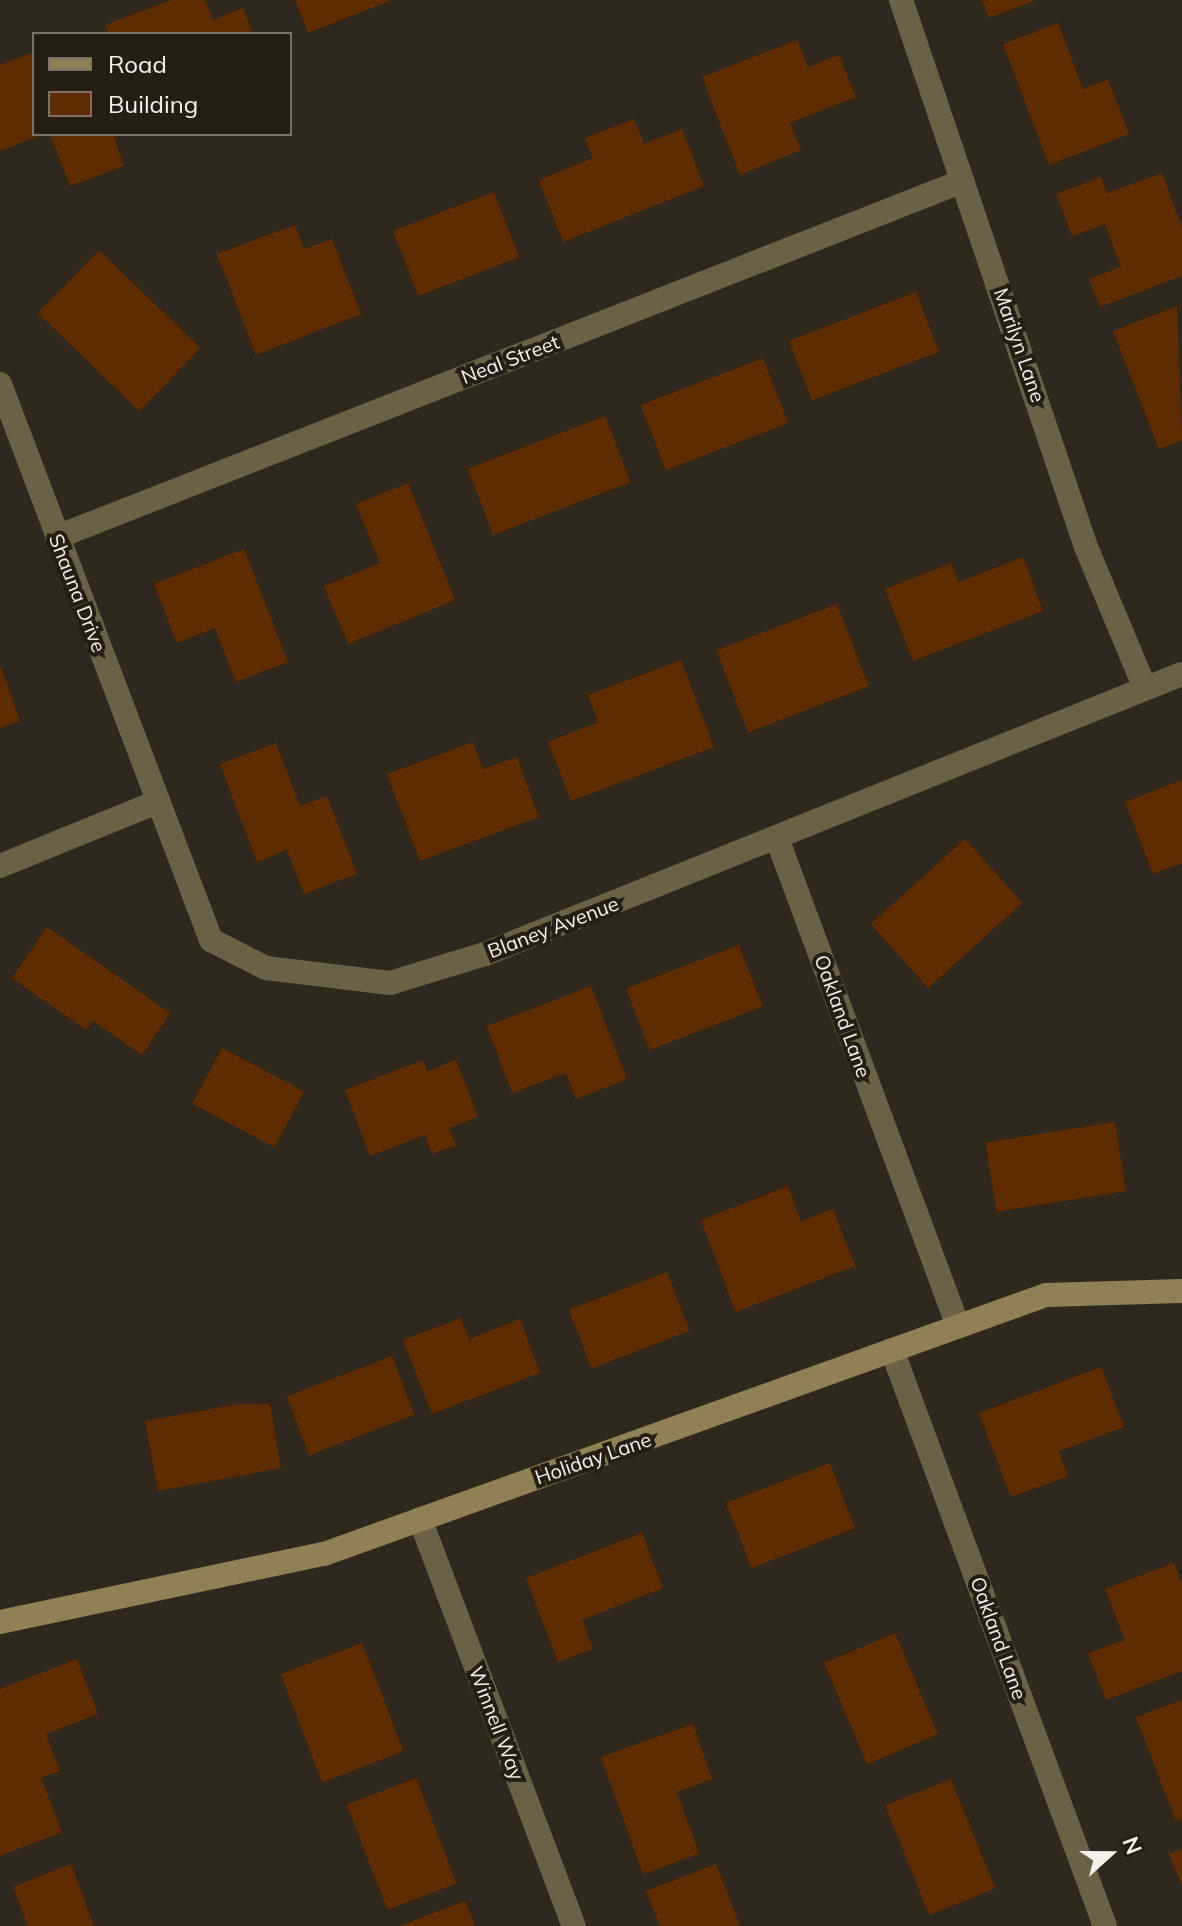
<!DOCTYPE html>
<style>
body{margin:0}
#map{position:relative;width:1182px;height:1926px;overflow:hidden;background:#30271d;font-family:Mulish,sans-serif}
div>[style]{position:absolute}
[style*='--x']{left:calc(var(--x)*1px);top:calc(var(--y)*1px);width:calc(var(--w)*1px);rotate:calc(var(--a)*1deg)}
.building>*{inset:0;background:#5f2b00;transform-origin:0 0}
.street>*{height:24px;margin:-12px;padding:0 12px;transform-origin:12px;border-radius:12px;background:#6b6147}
.secondary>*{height:24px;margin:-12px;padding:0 12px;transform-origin:12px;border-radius:12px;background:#908055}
span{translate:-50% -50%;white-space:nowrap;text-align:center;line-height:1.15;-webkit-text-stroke:8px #261d13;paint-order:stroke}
.street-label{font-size:20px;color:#f7f1ea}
.legend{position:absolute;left:32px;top:32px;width:260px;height:104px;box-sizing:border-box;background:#261d13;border:2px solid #7a7269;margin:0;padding:10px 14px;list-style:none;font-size:24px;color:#f7f1ea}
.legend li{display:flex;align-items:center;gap:16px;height:40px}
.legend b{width:40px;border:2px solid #7a7269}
.north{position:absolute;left:1070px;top:1814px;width:80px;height:80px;-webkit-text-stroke:6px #261d13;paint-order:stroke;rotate:69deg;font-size:22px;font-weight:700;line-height:32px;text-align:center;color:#f7f1ea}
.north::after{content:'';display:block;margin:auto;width:28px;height:36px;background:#f7f1ea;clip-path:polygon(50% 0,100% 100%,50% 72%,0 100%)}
</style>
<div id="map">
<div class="building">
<i style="clip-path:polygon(171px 0,205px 0,213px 20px,243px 8px,253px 34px,109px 34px,105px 25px)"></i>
<i style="clip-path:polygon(295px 0,392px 0,308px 33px)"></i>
<i style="clip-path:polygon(982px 0,1036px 0,989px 18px)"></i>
<i style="clip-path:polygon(1058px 23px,1083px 89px,1108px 79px,1129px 134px,1049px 165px,1003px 44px)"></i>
<i style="clip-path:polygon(797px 40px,808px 67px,839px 55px,856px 97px,790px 123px,801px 150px,740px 175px,702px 77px)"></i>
<i style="clip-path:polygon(34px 52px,34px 134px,44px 134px,0 151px,0 65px)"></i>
<i style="clip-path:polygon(634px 119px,644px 144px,682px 129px,704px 186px,563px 242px,539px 180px,593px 158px,585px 138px)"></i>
<i style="clip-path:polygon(50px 134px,113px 134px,124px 166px,70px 186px)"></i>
<i style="clip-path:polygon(1162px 173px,1182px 228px,1182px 276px,1100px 307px,1089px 279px,1121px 267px,1105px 224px,1072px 236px,1056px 194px,1101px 177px,1107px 193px)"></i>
<i style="left:494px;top:192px;width:70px;height:108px;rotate:69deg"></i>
<i style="clip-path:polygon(295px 225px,304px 249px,332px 239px,361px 314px,256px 355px,217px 254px)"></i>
<i style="left:99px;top:250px;width:141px;height:88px;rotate:44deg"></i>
<i style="left:916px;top:292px;width:64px;height:136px;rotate:69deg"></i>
<i style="clip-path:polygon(1177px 306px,1182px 440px,1159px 449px,1113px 331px)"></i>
<i style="left:763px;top:358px;width:70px;height:131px;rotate:69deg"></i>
<i style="left:605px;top:416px;width:71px;height:147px;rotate:69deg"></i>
<i style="clip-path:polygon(408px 483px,455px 600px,348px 644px,324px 586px,380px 563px,356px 504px)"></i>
<i style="clip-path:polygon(244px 549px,288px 662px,236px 682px,215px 628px,177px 643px,154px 584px)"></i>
<i style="clip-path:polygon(1023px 557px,1043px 611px,913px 661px,885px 589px,951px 563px,959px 582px)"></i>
<i style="left:837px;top:604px;width:88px;height:129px;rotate:69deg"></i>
<i style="clip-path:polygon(681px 660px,714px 747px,571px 801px,548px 742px,598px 722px,588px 695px)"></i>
<i style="clip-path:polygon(0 665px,20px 721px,0 728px)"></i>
<i style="clip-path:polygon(473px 742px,483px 769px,517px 757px,539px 817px,420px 861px,387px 774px)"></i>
<i style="clip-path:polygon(276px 743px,300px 806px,327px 796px,357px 874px,304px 894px,287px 850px,257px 862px,220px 764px)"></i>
<i style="clip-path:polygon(1182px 780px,1182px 863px,1153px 874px,1125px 802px)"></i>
<i style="left:965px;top:839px;width:86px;height:127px;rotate:48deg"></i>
<i style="clip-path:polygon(47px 927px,170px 1013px,142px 1055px,93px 1021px,86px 1030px,12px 978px)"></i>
<i style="left:739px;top:945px;width:66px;height:121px;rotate:69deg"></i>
<i style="clip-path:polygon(591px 986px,627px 1079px,576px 1099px,566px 1073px,512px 1093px,487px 1026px)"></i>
<i style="left:222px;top:1048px;width:93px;height:63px;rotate:28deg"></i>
<i style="clip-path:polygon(423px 1060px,427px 1071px,456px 1060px,478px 1117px,449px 1128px,456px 1145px,432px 1154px,425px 1135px,370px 1156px,345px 1090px)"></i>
<i style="left:1115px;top:1122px;width:70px;height:131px;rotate:81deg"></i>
<i style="clip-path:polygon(788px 1186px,801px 1221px,833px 1209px,855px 1266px,736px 1312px,701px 1220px)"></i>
<i style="left:667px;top:1272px;width:63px;height:105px;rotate:69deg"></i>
<i style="clip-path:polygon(461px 1318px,469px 1339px,520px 1319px,540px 1373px,432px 1414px,403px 1340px)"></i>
<i style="left:392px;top:1356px;width:63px;height:113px;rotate:69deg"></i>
<i style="clip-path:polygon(1101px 1367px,1124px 1427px,1059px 1451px,1068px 1476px,1011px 1497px,979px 1413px)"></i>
<i style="clip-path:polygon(238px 1404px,270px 1404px,281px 1468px,158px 1491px,145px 1421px)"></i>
<i style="left:830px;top:1463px;width:70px;height:111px;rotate:69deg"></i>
<i style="clip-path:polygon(642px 1533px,663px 1588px,582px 1620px,593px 1649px,558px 1662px,526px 1578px)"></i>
<i style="clip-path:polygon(1174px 1563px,1182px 1584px,1182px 1671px,1106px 1700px,1088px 1653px,1125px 1640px,1105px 1589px)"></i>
<i style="left:895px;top:1633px;width:110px;height:77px;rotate:67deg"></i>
<i style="left:362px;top:1643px;width:116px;height:87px;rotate:69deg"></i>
<i style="clip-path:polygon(77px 1659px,98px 1714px,46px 1734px,60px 1771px,41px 1778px,62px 1832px,0 1856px,0 1689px)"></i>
<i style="clip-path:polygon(1182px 1700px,1182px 1819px,1176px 1821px,1136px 1717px)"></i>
<i style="clip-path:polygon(693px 1724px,712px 1779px,677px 1792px,699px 1854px,643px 1874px,601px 1757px)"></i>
<i style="left:416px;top:1778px;width:113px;height:74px;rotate:69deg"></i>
<i style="left:951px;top:1779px;width:118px;height:71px;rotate:68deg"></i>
<i style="clip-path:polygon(1182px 1849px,1182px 1886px,1169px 1854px)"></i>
<i style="clip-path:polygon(71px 1864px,94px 1926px,28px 1926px,13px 1887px)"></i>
<i style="clip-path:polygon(716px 1864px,740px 1926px,660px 1926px,646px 1891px)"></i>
<i style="clip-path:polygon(465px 1901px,475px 1926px,400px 1926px)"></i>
</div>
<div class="street">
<i style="--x:901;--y:0;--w:577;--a:71.31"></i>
<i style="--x:1086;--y:547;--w:153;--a:67.3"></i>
<i style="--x:0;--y:384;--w:595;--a:69.22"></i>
<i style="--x:211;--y:940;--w:62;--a:27"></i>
<i style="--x:266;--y:968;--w:125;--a:6.9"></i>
<i style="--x:390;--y:983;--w:99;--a:-17"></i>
<i style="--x:485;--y:954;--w:751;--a:-21.89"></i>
<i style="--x:57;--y:537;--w:973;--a:-21.45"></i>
<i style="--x:778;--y:841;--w:517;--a:69.64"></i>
<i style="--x:0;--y:866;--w:170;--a:-22.2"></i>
<i style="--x:892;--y:1350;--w:614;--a:69.71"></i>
<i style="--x:420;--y:1519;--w:435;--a:69.3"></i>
</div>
<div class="secondary">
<i style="--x:0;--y:1622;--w:331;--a:-11.9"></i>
<i style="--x:324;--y:1554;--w:767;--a:-19.73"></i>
<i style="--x:1046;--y:1295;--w:136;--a:-1.7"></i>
</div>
<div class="street-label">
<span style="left:1020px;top:345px;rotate:71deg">Marilyn Lane</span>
<span style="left:510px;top:359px;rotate:-21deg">Neal Street</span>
<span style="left:78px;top:593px;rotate:69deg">Shauna Drive</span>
<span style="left:553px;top:927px;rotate:-21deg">Blaney Avenue</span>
<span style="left:843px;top:1016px;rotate:70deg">Oakland Lane</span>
<span style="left:593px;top:1458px;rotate:-19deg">Holiday Lane</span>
<span style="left:999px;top:1638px;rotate:70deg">Oakland Lane</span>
<span style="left:497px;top:1723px;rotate:69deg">Winnell Way</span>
</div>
<ul class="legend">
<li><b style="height:10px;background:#908055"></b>Road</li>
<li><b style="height:22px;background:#5f2b00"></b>Building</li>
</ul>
<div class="north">N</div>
</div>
